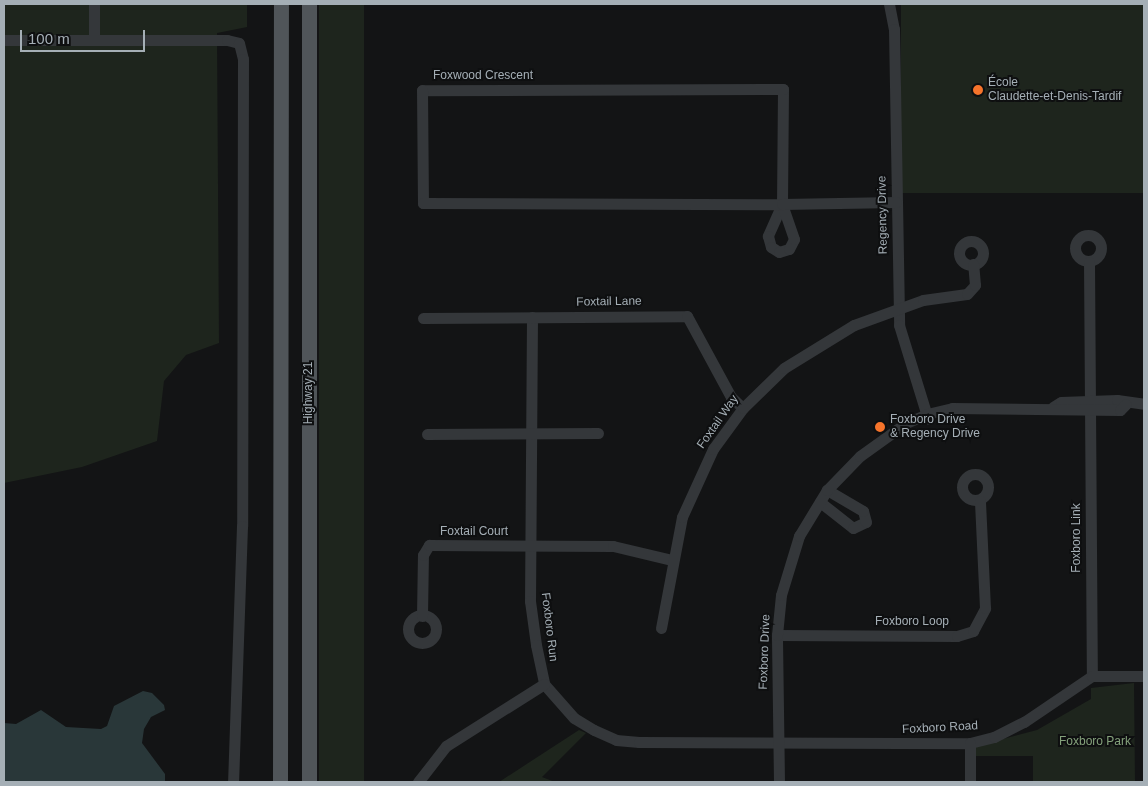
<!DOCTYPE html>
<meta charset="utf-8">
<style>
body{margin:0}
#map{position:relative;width:1148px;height:786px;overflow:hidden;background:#131415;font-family:Helvetica,sans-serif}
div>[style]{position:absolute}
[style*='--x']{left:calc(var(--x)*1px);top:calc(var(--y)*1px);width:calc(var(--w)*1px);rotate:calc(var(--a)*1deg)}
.green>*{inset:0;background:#1e251d;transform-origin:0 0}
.water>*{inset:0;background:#293739}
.minor>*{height:11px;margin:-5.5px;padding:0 5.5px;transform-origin:5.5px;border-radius:5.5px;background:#34373a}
.minor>.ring{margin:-5.5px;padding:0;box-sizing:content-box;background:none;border:11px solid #34373a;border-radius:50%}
.major>*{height:15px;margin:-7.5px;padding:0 7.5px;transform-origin:7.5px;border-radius:7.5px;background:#505559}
.dots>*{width:14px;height:14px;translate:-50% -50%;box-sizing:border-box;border:2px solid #0e0f10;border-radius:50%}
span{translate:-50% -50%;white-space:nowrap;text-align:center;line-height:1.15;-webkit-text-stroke:4px #0e0f10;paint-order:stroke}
.street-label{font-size:12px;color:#a5afb6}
.poi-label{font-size:12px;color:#a5afb6}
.left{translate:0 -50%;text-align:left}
.park-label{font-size:12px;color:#84a17b}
.frame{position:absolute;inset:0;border:5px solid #a5afb6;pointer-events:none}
.scale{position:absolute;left:20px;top:30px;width:125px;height:22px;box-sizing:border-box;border:2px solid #a5afb6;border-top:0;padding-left:6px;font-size:15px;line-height:18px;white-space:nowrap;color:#a5afb6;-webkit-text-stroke:4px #0e0f10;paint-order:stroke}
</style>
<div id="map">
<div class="green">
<i style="clip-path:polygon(4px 4px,247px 4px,247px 27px,217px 33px,219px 343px,186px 355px,164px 381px,157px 441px,82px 467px,4px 483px)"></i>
<i style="left:319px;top:4px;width:45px;height:778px"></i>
<i style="left:901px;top:4px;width:243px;height:189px"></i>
<i style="clip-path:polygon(1134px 683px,1135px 782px,1033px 782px,1033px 756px,976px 756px,976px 746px,1037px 730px,1091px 699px,1091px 688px)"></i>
<i style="clip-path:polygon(579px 730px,586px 733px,542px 777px,555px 782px,499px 782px)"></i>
</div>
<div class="water">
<i style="clip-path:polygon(143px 691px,152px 693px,164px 705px,165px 710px,151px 717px,144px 729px,142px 743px,165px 774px,165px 782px,4px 782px,4px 723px,16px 724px,41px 710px,66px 727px,101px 729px,107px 726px,114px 706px)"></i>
</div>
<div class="minor">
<i style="--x:94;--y:4;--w:36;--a:90"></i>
<i style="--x:889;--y:4;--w:25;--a:79"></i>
<i style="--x:894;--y:29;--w:296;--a:89"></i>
<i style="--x:899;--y:325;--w:98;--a:72.9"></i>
<i style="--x:4;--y:40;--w:223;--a:0"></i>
<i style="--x:227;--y:40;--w:12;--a:14"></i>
<i style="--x:239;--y:43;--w:16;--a:76"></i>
<i style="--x:243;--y:59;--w:467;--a:90.1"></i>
<i style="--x:242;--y:526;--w:256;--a:92"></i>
<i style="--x:782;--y:204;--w:35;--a:114"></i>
<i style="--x:768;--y:236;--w:11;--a:75"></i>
<i style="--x:771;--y:247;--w:9;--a:32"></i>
<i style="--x:779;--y:252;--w:10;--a:-17"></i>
<i style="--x:789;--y:249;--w:11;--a:-63"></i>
<i style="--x:794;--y:239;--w:37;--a:-109"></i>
<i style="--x:782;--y:204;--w:115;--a:-89.5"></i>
<i style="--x:783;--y:89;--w:361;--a:179.8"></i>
<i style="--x:422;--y:90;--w:113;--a:89.5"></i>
<i style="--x:423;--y:203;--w:359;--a:0.2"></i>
<i style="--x:782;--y:204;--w:114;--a:-1"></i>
<i class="ring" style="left:1075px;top:235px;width:15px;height:15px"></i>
<i class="ring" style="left:959px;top:241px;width:13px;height:13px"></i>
<i style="--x:1089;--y:262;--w:414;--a:89.6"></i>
<i style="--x:532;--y:317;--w:284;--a:90.4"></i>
<i style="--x:530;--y:601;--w:44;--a:82.2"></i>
<i style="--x:536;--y:645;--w:40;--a:78"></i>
<i style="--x:544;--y:684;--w:45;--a:48.6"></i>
<i style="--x:574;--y:718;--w:23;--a:31"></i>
<i style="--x:594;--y:730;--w:24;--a:24"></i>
<i style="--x:616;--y:740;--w:23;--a:5"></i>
<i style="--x:639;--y:742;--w:331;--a:0.2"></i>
<i style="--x:970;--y:743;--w:25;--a:-14"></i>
<i style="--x:994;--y:737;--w:34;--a:-27"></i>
<i style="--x:1024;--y:722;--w:82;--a:-34.1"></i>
<i style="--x:1092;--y:676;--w:52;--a:0"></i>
<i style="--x:423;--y:318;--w:264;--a:-0.4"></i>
<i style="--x:687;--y:316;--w:92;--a:61.5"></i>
<i style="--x:731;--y:397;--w:16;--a:43"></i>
<i style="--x:1053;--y:407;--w:9;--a:-32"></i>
<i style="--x:1061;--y:402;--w:56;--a:-2"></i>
<i style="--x:1117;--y:400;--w:27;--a:8"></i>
<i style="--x:427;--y:434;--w:171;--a:-0.3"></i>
<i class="ring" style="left:962px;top:474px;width:15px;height:15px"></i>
<i style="--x:820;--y:502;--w:42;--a:38.2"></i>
<i style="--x:853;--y:528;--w:14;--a:-25"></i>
<i style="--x:866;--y:522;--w:11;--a:-105"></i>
<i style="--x:863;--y:511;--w:42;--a:-149.7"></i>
<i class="ring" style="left:408px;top:615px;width:17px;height:17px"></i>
<i style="--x:422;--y:616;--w:61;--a:-89.1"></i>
<i style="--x:423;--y:555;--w:12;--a:-59"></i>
<i style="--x:429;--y:545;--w:184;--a:0.3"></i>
<i style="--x:613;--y:546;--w:61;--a:13.3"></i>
<i style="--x:661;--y:628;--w:113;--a:-79.3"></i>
<i style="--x:682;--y:517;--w:75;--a:-65.5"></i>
<i style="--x:713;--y:449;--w:51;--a:-53.8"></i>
<i style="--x:743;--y:408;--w:57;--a:-44.3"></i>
<i style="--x:784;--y:368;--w:82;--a:-31.6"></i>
<i style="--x:854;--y:325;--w:73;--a:-19.9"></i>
<i style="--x:923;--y:300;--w:44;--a:-7.8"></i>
<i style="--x:967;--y:294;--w:12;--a:-48"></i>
<i style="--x:975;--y:285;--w:21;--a:-95"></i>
<i style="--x:777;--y:635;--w:180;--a:0.3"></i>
<i style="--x:957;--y:636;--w:17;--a:-17"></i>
<i style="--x:973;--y:631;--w:26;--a:-62"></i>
<i style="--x:985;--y:608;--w:107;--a:-92.7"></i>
<i style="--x:970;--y:743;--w:39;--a:90"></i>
<i style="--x:418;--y:782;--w:46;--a:-52.1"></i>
<i style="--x:446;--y:746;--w:116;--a:-32.3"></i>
<i style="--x:779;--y:782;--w:147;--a:-90.8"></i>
<i style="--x:777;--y:635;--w:40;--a:-84.3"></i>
<i style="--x:781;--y:595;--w:62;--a:-73"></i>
<i style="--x:799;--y:536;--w:54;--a:-58.7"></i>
<i style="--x:827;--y:490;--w:47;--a:-45.9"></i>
<i style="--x:860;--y:456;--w:57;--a:-35.7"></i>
<i style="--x:906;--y:423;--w:23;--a:-23"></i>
<i style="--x:927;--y:414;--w:26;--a:-13"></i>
<i style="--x:952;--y:408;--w:168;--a:0.7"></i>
<i style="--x:1120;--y:410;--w:8;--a:-45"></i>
</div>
<div class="major">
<i style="--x:309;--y:4;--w:778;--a:90"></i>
<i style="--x:280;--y:782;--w:778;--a:-89.93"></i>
</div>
<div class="dots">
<i style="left:978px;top:90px;background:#f6742b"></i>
<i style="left:880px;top:427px;background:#f6742b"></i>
</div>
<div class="street-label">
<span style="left:483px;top:76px">Foxwood Crescent</span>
<span style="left:883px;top:215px;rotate:-91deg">Regency Drive</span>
<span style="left:609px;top:302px;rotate:-1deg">Foxtail Lane</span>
<span style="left:309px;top:393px;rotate:-90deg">Highway 21</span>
<span style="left:718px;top:422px;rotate:-55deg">Foxtail Way</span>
<span style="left:474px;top:532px">Foxtail Court</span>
<span style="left:1077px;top:538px;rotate:-90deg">Foxboro Link</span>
<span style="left:912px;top:622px">Foxboro Loop</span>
<span style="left:549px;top:627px;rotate:83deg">Foxboro Run</span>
<span style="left:765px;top:652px;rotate:-88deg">Foxboro Drive</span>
<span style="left:940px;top:728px;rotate:-3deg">Foxboro Road</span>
</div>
<div class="poi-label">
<span class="left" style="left:988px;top:90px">École<br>Claudette-et-Denis-Tardif</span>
<span class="left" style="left:890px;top:427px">Foxboro Drive<br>&amp; Regency Drive</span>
</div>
<div class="park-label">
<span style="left:1095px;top:742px">Foxboro Park</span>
</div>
<div class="frame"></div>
<div class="scale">100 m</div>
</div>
